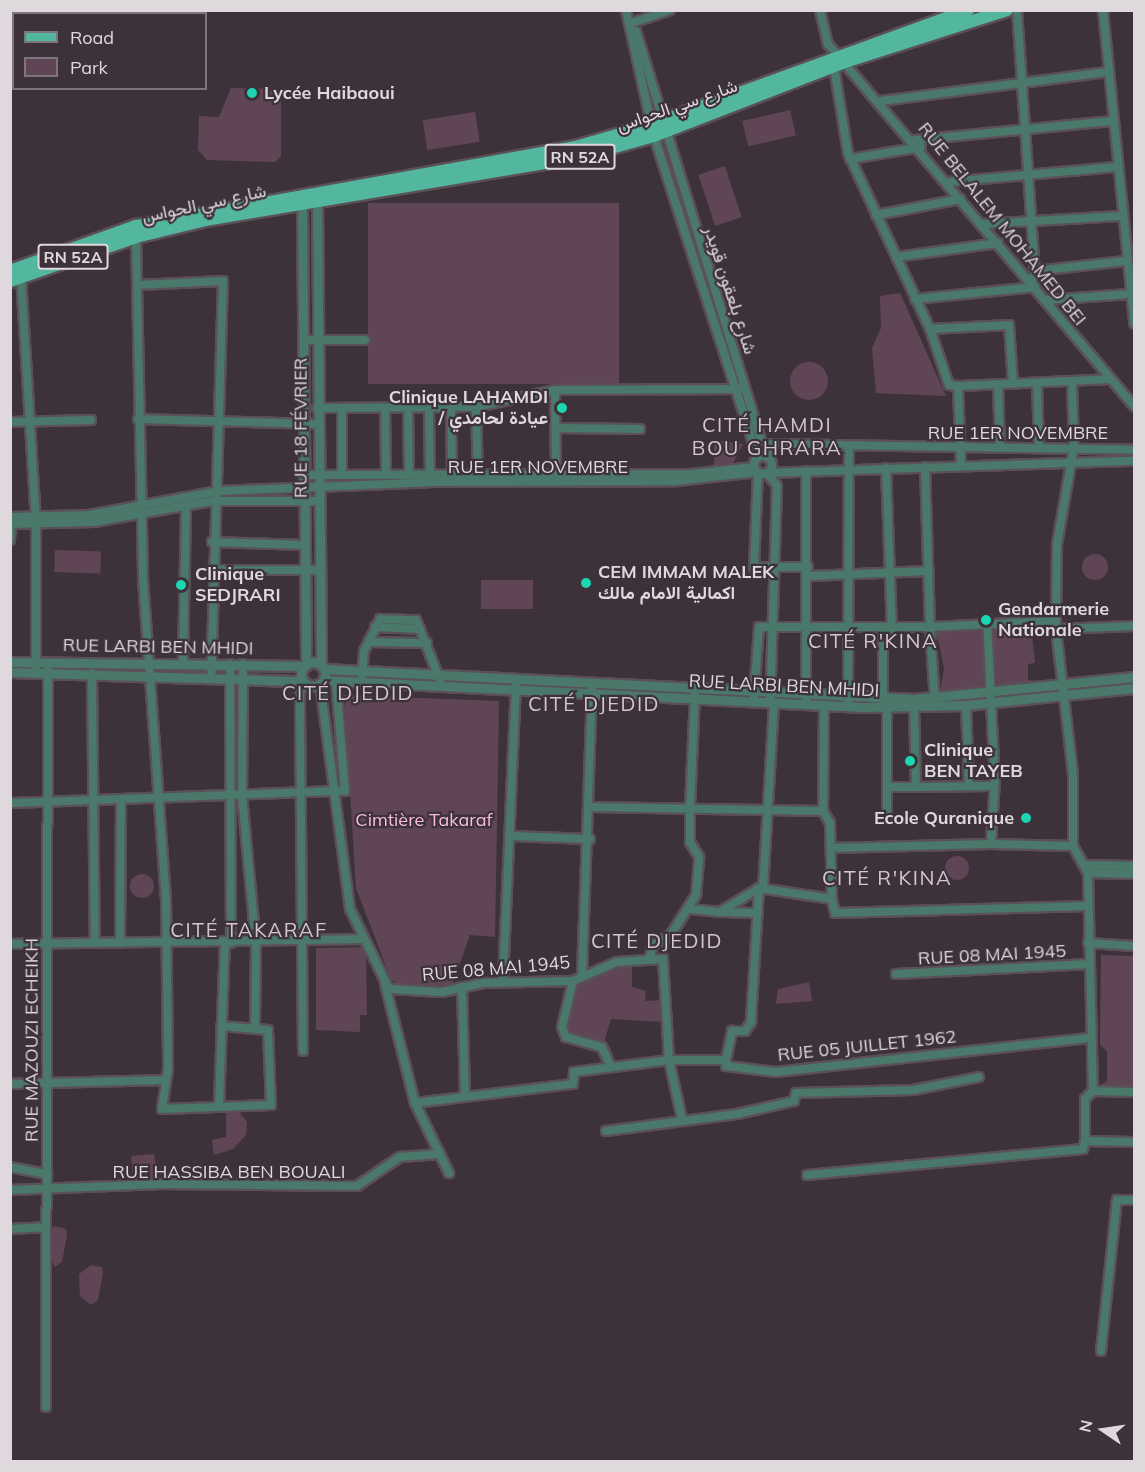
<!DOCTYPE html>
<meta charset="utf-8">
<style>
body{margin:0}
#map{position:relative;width:1145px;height:1472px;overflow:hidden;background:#3e323a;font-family:Mulish,Vazirmatn,sans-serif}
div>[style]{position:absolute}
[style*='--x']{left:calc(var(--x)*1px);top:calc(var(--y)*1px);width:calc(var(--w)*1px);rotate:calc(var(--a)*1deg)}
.green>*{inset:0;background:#604557;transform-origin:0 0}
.round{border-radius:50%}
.roads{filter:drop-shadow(2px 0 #5b5057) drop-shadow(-2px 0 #5b5057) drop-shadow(0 2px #5b5057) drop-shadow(0 -2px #5b5057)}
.minor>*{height:8px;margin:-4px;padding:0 4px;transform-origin:4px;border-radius:4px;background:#4a786b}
.minor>.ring{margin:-4px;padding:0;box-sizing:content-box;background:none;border:8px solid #4a786b;border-radius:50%}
.tertiary>*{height:9px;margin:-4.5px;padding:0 4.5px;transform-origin:4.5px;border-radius:4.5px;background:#4a786b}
.tertiary>.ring{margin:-4.5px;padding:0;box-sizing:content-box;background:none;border:9px solid #4a786b;border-radius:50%}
.primary>*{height:12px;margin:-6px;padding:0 6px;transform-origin:6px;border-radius:6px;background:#52b79e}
.dots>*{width:16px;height:16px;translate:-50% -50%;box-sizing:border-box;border:3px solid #3e323a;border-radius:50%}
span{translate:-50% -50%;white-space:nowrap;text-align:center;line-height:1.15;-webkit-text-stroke:4.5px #3e323a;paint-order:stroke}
.shield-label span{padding:2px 4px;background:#3e323a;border:2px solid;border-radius:4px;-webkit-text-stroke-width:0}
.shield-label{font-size:16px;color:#dfd8dc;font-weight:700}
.poi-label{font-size:18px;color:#dfd8dc;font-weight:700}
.left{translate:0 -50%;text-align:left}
.right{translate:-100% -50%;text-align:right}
.street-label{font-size:18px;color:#dfd8dc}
.park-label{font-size:18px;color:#fabbe6}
.neighbourhood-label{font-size:20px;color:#d4c6cf;letter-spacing:1.5px}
.frame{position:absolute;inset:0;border:12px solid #dfd8dc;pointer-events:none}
.legend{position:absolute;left:12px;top:12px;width:195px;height:78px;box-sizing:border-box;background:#3e323a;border:2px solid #7e747b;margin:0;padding:8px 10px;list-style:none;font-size:18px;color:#dfd8dc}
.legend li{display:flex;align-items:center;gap:12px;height:30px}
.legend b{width:30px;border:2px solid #7e747b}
.north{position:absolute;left:1073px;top:1400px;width:60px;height:60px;-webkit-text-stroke:4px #3e323a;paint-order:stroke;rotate:283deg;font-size:16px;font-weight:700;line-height:24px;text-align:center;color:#dfd8dc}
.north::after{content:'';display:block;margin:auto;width:21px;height:27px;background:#dfd8dc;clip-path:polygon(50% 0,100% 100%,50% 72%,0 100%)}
</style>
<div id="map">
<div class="green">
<i style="clip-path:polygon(231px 88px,275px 89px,281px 95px,281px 156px,275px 162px,207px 160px,198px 150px,199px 116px,219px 117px)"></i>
<i style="left:790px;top:110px;width:26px;height:49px;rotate:77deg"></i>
<i style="left:475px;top:112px;width:30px;height:53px;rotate:81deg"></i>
<i style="left:725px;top:166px;width:54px;height:28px;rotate:72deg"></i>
<i style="left:619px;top:203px;width:181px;height:251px;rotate:90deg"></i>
<i style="clip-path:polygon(900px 293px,946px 396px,876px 393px,872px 348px,881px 328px,880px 296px)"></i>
<i class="round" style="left:790px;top:362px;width:38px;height:38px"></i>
<i style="clip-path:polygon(714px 440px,743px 444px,733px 463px,714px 466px)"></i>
<i style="left:55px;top:550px;width:46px;height:22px;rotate:2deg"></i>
<i class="round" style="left:1082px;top:554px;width:26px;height:26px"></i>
<i style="left:481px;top:580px;width:52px;height:29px"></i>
<i style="clip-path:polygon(1031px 627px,1035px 663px,1028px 664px,1028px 680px,1035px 681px,997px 687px,992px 630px)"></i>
<i style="clip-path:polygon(936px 631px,984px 631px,984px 689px,940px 692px,944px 668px)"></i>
<i style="clip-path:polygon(344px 695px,499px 701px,495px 937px,470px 935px,452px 985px,398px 986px,390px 977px,356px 888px)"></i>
<i class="round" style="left:945px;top:856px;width:24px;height:24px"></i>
<i class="round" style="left:130px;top:874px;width:24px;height:24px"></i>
<i style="clip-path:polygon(366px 947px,367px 1015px,360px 1015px,360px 1032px,316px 1030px,316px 948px)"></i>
<i style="clip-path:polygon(1101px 950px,1101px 955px,1132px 956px,1134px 951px,1134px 1088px,1101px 1085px,1107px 1081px,1107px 1051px,1100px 1045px)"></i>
<i style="clip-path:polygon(620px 964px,632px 965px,632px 987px,646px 991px,645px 1001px,664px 1000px,664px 1022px,611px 1019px,604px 1042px,570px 1039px,566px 1029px,574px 988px)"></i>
<i style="clip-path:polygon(809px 982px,812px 1001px,776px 1004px,778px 989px)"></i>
<i style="clip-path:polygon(237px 1110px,247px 1122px,246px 1135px,233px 1149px,214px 1155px,212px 1140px,226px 1137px,226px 1112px)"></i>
<i style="clip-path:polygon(154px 1154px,159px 1182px,134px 1183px,131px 1156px)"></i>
<i style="clip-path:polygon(55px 1226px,66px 1229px,67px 1235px,62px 1262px,55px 1267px,49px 1255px,49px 1230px)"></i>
<i style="clip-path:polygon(91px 1265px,102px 1267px,103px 1273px,98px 1300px,91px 1305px,80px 1296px,79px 1274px)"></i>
</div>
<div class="roads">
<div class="minor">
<i style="--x:626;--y:10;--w:129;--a:77.5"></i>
<i style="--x:654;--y:136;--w:338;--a:72.1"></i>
<i style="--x:820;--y:10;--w:35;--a:77"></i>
<i style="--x:828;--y:44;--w:474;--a:49.8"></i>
<i style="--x:1017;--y:10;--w:262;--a:86.1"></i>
<i style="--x:1035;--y:271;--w:14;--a:107"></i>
<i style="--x:1103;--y:10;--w:315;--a:84.3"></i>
<i style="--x:629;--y:24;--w:43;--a:-18.9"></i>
<i style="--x:636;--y:31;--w:445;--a:73"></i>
<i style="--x:834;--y:67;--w:87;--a:80.8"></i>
<i style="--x:848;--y:153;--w:194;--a:65"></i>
<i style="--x:930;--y:329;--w:79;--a:-2.9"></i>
<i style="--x:1009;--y:325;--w:59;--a:86.1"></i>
<i style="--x:881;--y:101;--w:228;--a:-7.3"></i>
<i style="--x:915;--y:140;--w:198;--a:-5.5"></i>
<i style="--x:850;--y:159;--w:72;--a:-9.6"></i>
<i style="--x:948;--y:182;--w:168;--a:-5.1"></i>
<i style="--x:876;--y:215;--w:86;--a:-10.7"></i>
<i style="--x:983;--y:224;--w:137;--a:-3.3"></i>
<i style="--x:136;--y:237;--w:342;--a:88.8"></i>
<i style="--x:143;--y:579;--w:320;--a:85.9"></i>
<i style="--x:166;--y:898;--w:171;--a:89.3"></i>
<i style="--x:168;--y:1069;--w:40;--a:98.5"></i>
<i style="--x:162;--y:1109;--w:109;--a:-2.1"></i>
<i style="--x:271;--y:1105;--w:75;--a:-92.3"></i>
<i style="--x:268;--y:1030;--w:47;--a:-175.1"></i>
<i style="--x:896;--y:257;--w:103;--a:-7.8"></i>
<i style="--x:1035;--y:271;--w:91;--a:-6.3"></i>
<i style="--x:21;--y:277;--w:246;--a:86.5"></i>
<i style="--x:36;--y:523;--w:145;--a:90"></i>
<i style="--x:138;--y:285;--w:85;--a:-2.7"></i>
<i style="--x:223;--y:281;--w:395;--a:91.7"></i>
<i style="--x:915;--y:299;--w:121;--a:-5.7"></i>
<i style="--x:1045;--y:300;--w:85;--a:-4"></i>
<i style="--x:930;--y:329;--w:59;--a:71.3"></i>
<i style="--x:949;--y:385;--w:9;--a:6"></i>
<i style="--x:305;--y:340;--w:60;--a:0"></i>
<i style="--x:1072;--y:381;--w:65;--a:88.2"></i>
<i style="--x:1074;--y:446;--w:99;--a:99.8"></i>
<i style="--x:1057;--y:544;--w:85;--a:90.7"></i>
<i style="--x:1056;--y:629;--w:146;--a:83.3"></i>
<i style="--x:1073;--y:774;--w:72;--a:90"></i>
<i style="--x:1073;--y:846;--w:31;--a:61"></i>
<i style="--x:1088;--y:873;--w:218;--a:88.7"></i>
<i style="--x:1037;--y:383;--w:62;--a:88.2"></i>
<i style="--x:998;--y:384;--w:64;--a:88.2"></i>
<i style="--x:555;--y:390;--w:86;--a:89.3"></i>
<i style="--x:408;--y:407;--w:66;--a:89.1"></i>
<i style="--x:429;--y:407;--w:71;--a:89.2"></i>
<i style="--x:451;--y:407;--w:66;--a:89.1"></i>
<i style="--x:476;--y:407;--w:70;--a:88.4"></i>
<i style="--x:317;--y:408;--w:159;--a:-0.4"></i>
<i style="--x:476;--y:407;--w:81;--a:-12.1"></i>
<i style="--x:555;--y:390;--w:187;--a:-0.3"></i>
<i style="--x:385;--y:408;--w:66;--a:89.1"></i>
<i style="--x:138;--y:419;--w:179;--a:1.6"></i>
<i style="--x:10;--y:422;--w:81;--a:-1.4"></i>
<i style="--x:555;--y:428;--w:85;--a:0.7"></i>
<i style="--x:767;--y:455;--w:11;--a:-75"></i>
<i style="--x:770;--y:444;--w:364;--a:0.9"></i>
<i class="ring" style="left:754px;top:456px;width:10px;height:10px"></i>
<i style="--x:961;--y:465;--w:79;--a:-92.2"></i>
<i style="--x:958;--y:386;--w:153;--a:-2.6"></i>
<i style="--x:925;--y:467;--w:160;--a:88.2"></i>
<i style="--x:930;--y:627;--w:125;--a:-2.7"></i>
<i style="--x:886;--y:468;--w:162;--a:87.9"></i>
<i style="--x:767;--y:473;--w:367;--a:-1.9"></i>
<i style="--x:767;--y:473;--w:16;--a:52"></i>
<i style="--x:777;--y:486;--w:217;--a:91.8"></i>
<i style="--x:342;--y:474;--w:66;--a:-90"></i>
<i style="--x:304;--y:475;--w:387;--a:-0.1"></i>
<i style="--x:691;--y:474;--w:63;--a:-6.3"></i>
<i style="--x:10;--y:517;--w:79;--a:-1.5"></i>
<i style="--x:89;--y:515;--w:132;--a:-10.5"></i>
<i style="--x:219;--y:491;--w:211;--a:-2.4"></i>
<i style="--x:430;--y:482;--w:246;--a:-0.2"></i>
<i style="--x:676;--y:481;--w:82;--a:-6.3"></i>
<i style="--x:758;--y:472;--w:95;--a:92.4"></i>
<i style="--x:754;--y:567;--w:54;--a:0"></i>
<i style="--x:10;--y:540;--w:16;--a:-86"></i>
<i style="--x:11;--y:524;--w:83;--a:-1.4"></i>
<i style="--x:94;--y:522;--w:120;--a:-10.1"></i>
<i style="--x:212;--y:501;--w:105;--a:0"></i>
<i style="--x:212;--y:542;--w:92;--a:1.9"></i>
<i style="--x:211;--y:570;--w:107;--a:0"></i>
<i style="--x:808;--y:576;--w:121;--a:-2.4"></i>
<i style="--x:987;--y:619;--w:161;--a:87.2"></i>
<i style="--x:995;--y:780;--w:64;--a:93.6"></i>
<i style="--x:991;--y:844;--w:82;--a:1.4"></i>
<i style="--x:375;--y:627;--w:45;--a:2.5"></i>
<i style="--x:1056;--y:629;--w:78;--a:-2.2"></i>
<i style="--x:883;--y:631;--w:68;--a:90"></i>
<i style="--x:369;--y:642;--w:58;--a:1"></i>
<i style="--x:183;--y:663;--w:163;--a:-88.9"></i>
<i style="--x:230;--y:664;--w:279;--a:89.8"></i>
<i style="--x:243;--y:664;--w:132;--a:90.4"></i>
<i style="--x:242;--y:796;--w:149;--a:84.6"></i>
<i style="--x:256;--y:944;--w:85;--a:90.7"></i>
<i style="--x:92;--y:673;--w:270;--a:89.4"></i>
<i style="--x:362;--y:676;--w:25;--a:-85"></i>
<i style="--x:364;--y:651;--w:36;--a:-63"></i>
<i style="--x:380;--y:619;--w:36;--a:2"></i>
<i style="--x:416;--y:620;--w:65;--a:68.2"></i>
<i style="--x:320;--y:684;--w:227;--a:82.4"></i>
<i style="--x:350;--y:909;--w:89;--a:64"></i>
<i style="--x:389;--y:989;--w:53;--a:3.2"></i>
<i style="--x:442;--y:992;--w:42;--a:-12.4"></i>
<i style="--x:483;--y:983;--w:90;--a:-1.3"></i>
<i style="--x:573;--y:981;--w:48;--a:-23.4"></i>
<i style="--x:617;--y:962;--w:32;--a:-4"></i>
<i style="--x:649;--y:960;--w:16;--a:-75"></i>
<i style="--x:653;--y:945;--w:19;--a:-28"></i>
<i style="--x:670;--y:936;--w:49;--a:-57.6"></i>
<i style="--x:696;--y:895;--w:38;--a:-85"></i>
<i style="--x:699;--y:857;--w:17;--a:-121"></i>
<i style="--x:690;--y:842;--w:34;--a:-90"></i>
<i style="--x:690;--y:808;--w:114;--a:-87.5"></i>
<i style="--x:754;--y:696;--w:69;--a:-85.9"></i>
<i style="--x:759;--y:627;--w:171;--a:0"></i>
<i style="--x:930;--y:627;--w:75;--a:86.2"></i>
<i style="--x:914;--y:702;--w:85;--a:88.7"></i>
<i style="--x:916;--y:787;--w:75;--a:-0.8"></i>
<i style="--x:806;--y:705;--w:234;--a:-90"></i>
<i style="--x:966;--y:705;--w:81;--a:87.9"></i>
<i style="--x:824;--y:706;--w:105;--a:90.5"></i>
<i style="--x:823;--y:811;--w:14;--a:60"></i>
<i style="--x:830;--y:823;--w:76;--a:88.5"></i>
<i style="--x:848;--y:706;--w:260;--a:-89.8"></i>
<i style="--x:887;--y:707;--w:104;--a:90"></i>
<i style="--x:888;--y:787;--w:28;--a:0"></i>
<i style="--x:10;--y:803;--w:335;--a:-2.1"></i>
<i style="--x:345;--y:791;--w:110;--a:-94.7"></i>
<i style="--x:590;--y:807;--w:233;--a:1"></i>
<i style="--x:512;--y:836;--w:78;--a:2.2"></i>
<i style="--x:831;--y:848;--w:160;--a:-1.4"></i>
<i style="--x:1087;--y:865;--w:47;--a:1.2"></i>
<i style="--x:1088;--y:873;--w:46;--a:1.2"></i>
<i style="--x:763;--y:889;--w:186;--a:-86.6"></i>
<i style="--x:691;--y:909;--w:29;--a:6"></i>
<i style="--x:720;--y:912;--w:46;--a:-31.6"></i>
<i style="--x:759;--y:888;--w:74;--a:8.6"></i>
<i style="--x:832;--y:899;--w:14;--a:78"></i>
<i style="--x:835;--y:913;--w:253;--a:-1.6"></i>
<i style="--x:724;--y:912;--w:34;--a:2"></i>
<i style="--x:120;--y:943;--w:143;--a:-89.6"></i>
<i style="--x:1088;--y:943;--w:46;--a:3.7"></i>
<i style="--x:10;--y:944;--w:354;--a:-0.8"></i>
<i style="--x:649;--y:960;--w:14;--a:-4"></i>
<i style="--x:663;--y:959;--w:101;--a:86.6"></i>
<i style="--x:669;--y:1060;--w:60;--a:77.6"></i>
<i style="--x:896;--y:974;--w:193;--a:-3"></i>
<i style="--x:582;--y:976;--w:292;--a:-88"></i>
<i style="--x:503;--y:981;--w:300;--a:-87.5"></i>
<i style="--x:573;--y:981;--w:47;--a:103.4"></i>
<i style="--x:562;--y:1027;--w:11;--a:68"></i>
<i style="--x:566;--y:1037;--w:37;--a:16"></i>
<i style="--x:602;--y:1047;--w:22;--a:66"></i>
<i style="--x:385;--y:984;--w:123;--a:75.9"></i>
<i style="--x:415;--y:1103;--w:78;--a:64.1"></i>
<i style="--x:462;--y:987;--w:107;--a:88.4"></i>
<i style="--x:303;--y:1051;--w:359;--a:-90.5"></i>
<i style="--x:300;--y:692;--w:10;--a:-61"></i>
<i style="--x:726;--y:1060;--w:30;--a:-78"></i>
<i style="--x:732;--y:1031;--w:13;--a:0"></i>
<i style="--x:745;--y:1031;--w:11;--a:-56"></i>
<i style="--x:751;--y:1022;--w:134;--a:-86.6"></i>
<i style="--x:10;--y:1084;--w:153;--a:-1.5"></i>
<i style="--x:1093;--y:1091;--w:11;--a:135"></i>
<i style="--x:1085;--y:1099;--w:42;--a:90"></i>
<i style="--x:1085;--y:1141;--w:49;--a:1.2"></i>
<i style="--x:1093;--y:1091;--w:41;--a:1.4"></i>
<i style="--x:415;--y:1103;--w:159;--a:-6.9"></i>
<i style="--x:573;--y:1084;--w:12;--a:-85"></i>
<i style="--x:574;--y:1072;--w:96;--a:-7.2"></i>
<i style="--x:669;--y:1060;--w:57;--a:0"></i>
<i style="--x:726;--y:1060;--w:6;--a:90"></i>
<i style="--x:726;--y:1066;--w:50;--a:6.8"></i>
<i style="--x:776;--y:1072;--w:317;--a:-6.2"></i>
<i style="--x:219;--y:1104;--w:162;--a:-87.9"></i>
<i style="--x:606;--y:1131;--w:132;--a:-7.4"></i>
<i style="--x:737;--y:1114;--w:58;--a:-12.8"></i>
<i style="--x:794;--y:1101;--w:8;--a:-76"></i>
<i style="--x:796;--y:1093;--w:117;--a:-1.5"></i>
<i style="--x:913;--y:1090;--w:67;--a:-11.1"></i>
<i style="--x:10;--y:1167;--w:38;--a:11"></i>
<i style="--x:807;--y:1175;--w:277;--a:-5.4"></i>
<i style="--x:1083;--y:1149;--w:8;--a:-76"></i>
<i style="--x:10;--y:1190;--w:151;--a:-2.3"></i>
<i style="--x:161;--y:1184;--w:196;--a:0.6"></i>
<i style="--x:357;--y:1186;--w:52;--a:-34"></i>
<i style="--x:400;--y:1157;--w:40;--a:-4.3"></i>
<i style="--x:10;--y:1229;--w:34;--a:-3"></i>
<i style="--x:1101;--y:1351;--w:152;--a:-84"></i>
<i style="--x:1117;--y:1200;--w:17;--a:0"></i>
<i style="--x:46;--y:1407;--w:740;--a:-89.85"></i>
</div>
<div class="tertiary">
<i style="--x:317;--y:196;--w:469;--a:89.5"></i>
<i style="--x:302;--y:199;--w:466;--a:89.5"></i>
<i style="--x:10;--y:662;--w:295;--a:0.8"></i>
<i class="ring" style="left:301px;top:662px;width:15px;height:15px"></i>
<i style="--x:324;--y:669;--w:591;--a:2.91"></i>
<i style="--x:914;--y:699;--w:221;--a:-5.7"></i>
<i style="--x:10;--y:672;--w:293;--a:1.8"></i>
<i style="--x:324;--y:680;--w:540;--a:2.87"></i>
<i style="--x:863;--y:707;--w:103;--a:-1.1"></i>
<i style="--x:966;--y:705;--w:169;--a:-5.8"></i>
</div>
<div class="primary">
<i style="--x:10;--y:271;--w:134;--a:-19.7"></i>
<i style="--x:136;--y:226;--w:446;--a:-10.2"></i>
<i style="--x:575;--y:147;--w:79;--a:-16.1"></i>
<i style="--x:651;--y:125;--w:337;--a:-19.9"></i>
<i style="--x:10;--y:281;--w:133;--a:-19.2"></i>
<i style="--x:136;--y:237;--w:71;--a:-13.8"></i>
<i style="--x:205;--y:220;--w:376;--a:-9.5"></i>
<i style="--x:576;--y:158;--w:81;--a:-15.8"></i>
<i style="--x:654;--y:136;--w:205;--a:-21.2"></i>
<i style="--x:845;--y:62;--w:170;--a:-17.8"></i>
</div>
</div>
<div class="dots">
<i style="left:252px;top:93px;background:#1cd5b1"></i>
<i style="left:562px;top:408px;background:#1cd5b1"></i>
<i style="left:586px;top:583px;background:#1cd5b1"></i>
<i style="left:181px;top:585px;background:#1cd5b1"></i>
<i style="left:986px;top:620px;background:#1cd5b1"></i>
<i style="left:910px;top:761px;background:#1cd5b1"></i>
<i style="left:1026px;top:818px;background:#1cd5b1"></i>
</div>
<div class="shield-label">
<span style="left:580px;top:157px">RN 52A</span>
<span style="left:73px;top:257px">RN 52A</span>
</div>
<div class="poi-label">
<span class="left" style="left:264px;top:93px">Lycée Haibaoui</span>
<span class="right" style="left:548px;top:408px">Clinique LAHAMDI<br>/ عيادة لحامدي</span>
<span class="left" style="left:598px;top:583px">CEM IMMAM MALEK<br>اكمالية الامام مالك</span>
<span class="left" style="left:195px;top:585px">Clinique<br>SEDJRARI</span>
<span class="left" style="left:998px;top:620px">Gendarmerie<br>Nationale</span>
<span class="left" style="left:924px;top:761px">Clinique<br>BEN TAYEB</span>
<span class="right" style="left:1014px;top:818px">Ecole Quranique</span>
</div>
<div class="street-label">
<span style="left:677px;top:106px;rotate:-19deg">شارع سي الحواس</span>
<span style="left:204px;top:204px;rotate:-12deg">شارع سي الحواس</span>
<span style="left:1002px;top:224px;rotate:51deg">RUE BELALEM MOHAMED BEI</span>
<span style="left:730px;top:290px;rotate:72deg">شارع بلعقون قويدر</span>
<span style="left:301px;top:428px;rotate:-90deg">RUE 18 FÉVRIER</span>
<span style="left:1018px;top:433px">RUE 1ER NOVEMBRE</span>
<span style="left:538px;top:467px">RUE 1ER NOVEMBRE</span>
<span style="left:158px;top:647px;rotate:1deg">RUE LARBI BEN MHIDI</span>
<span style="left:784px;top:686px;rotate:3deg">RUE LARBI BEN MHIDI</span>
<span style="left:992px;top:955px;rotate:-3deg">RUE 08 MAI 1945</span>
<span style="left:496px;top:969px;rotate:-5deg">RUE 08 MAI 1945</span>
<span style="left:32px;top:1040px;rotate:-90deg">RUE MAZOUZI ECHEIKH</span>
<span style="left:867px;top:1046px;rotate:-6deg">RUE 05 JUILLET 1962</span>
<span style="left:229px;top:1172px">RUE HASSIBA BEN BOUALI</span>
</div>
<div class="park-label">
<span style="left:424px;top:820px">Cimtière Takaraf</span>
</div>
<div class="neighbourhood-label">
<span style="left:767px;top:436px">CITÉ HAMDI<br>BOU GHRARA</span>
<span style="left:873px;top:640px">CITÉ R'KINA</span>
<span style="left:348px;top:692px">CITÉ DJEDID</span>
<span style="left:594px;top:703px">CITÉ DJEDID</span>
<span style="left:887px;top:877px">CITÉ R'KINA</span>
<span style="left:249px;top:929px">CITÉ TAKARAF</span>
<span style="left:657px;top:940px">CITÉ DJEDID</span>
</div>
<div class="frame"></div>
<ul class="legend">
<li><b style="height:8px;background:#52b79e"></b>Road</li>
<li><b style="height:16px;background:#604557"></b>Park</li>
</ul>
<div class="north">N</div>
</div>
